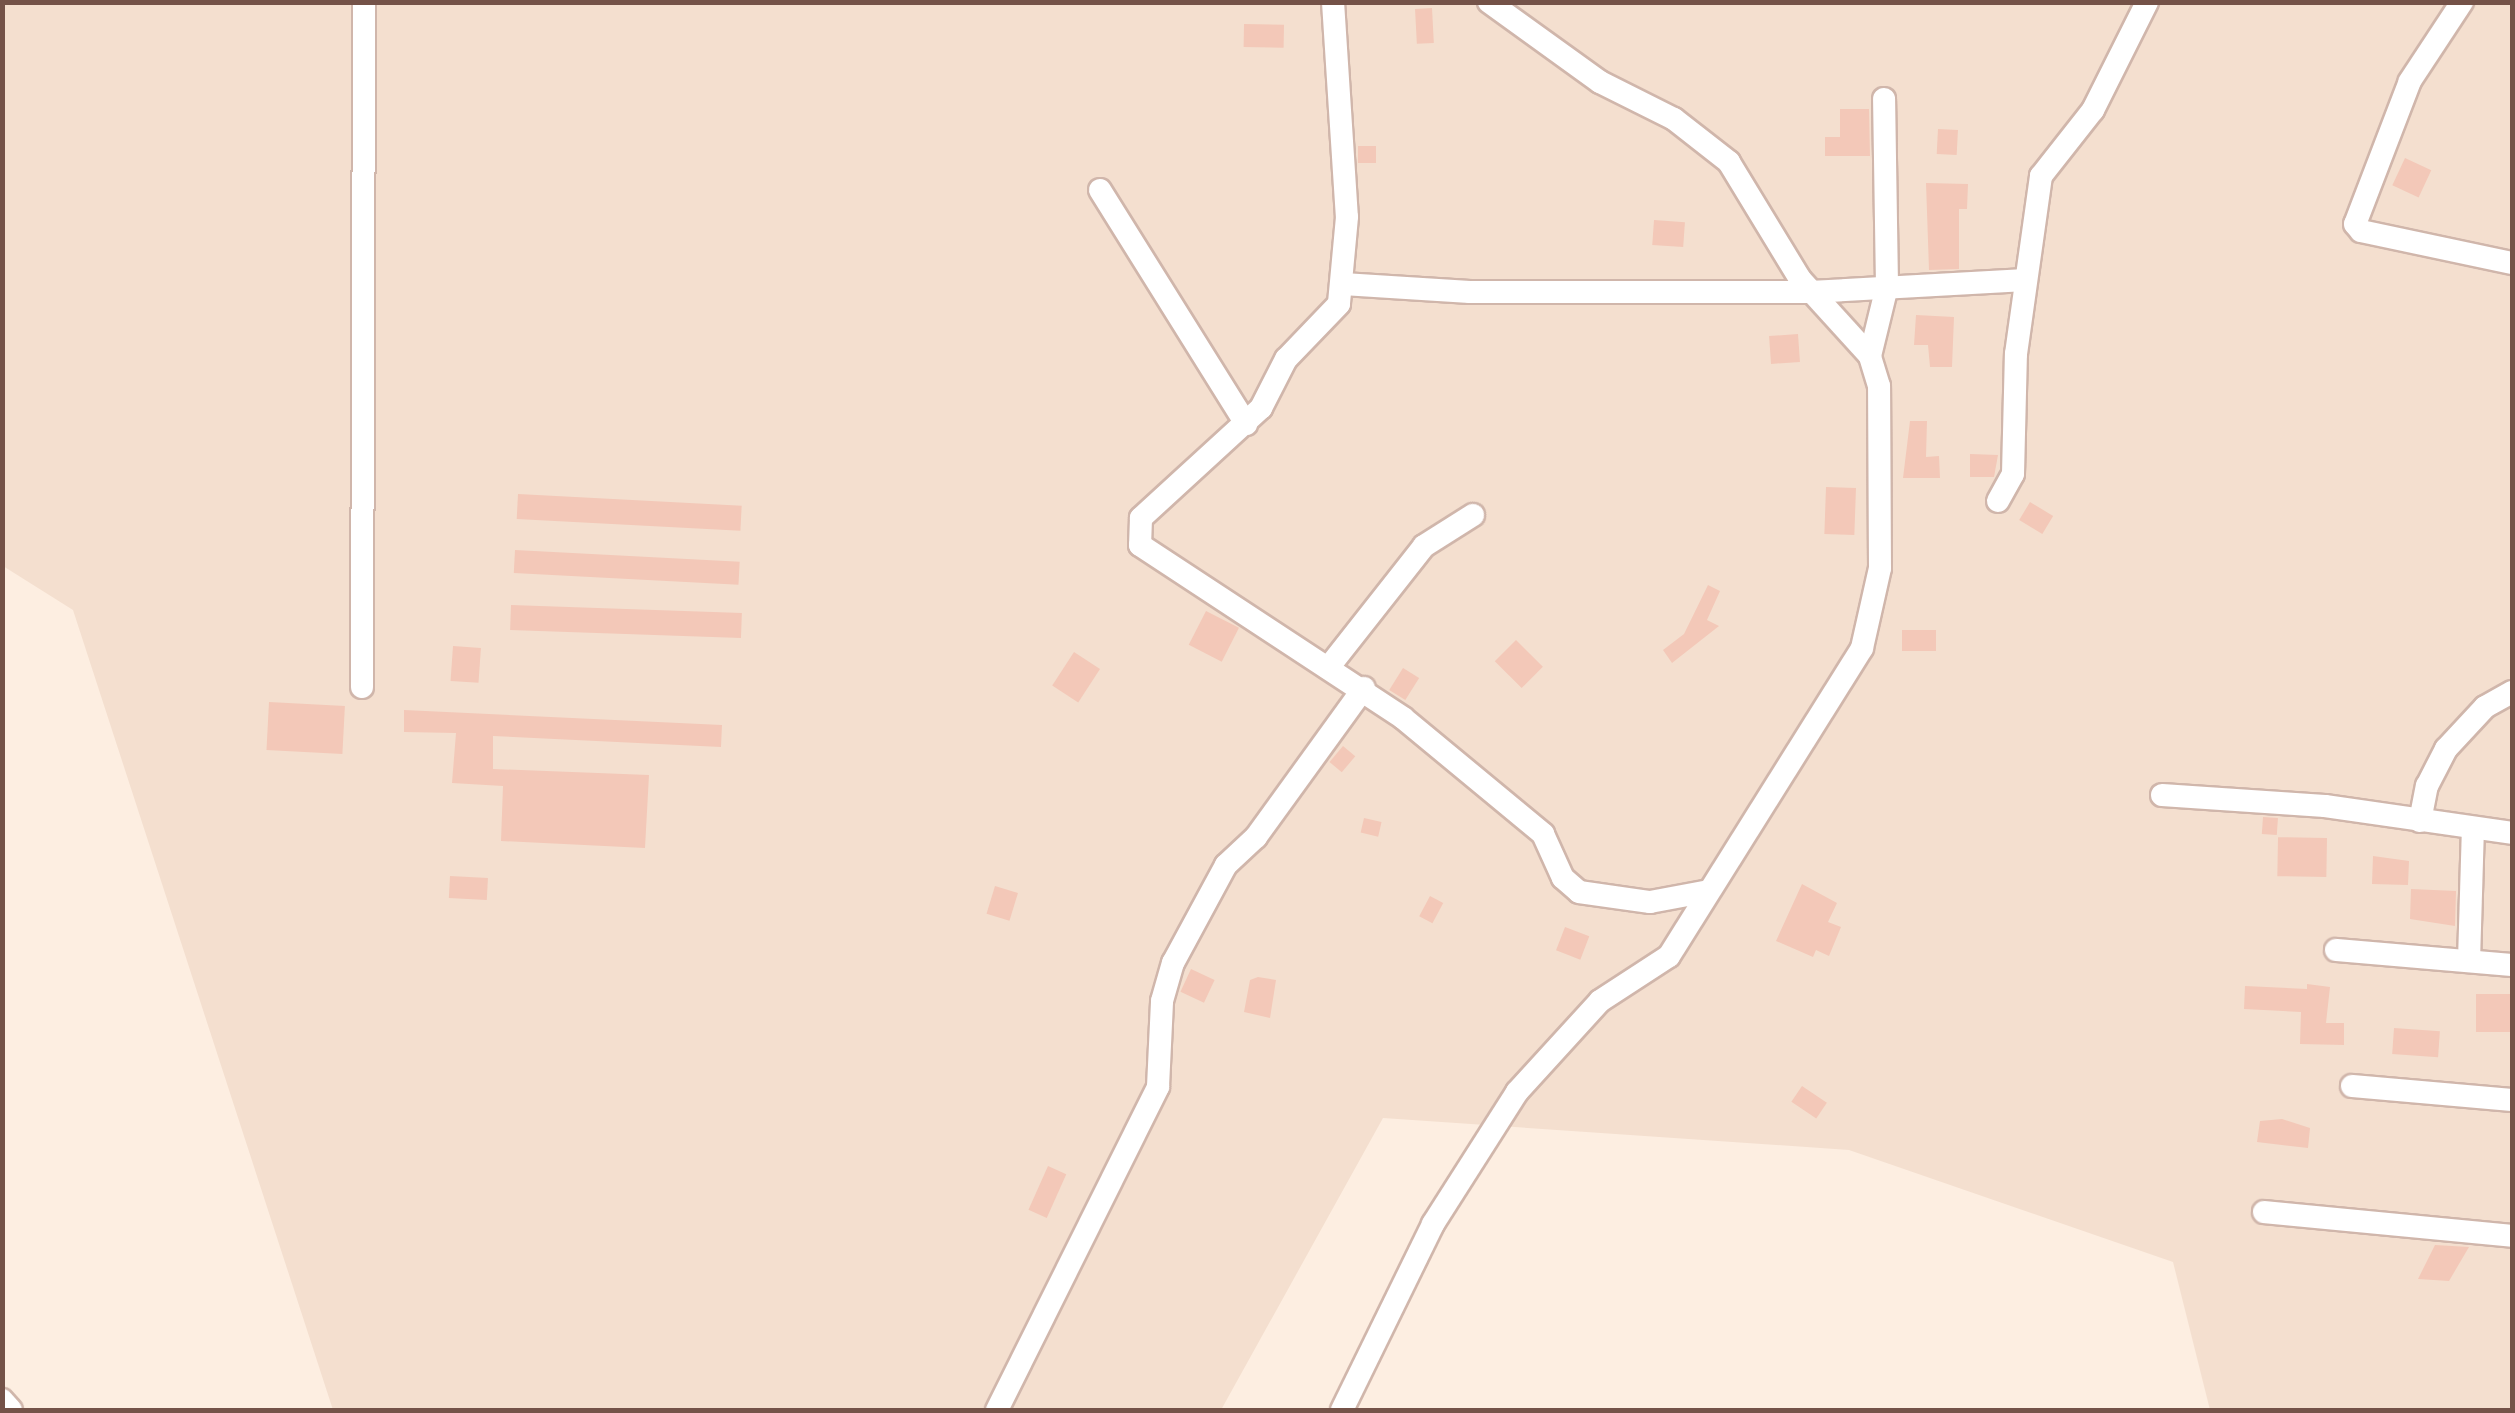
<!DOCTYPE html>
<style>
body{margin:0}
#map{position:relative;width:2515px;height:1413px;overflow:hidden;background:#fdeee1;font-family:"DM Sans",sans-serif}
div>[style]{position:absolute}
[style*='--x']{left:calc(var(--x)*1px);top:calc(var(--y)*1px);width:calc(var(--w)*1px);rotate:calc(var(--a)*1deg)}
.residential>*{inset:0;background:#f4dfcf}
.building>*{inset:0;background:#f3c8b8;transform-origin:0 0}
.roads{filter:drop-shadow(2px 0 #d0b6ab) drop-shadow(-2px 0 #d0b6ab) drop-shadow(0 2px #d0b6ab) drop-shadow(0 -2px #d0b6ab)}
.minor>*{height:22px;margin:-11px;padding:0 11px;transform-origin:11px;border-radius:11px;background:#fff}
span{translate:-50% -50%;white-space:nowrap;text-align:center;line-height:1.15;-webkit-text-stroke:8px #fff3e8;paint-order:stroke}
.frame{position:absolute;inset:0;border:5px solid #745248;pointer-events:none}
</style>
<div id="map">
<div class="residential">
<i style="clip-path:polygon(2px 3px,2512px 3px,2512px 1410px,2210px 1410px,2173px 1262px,1849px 1150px,1383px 1118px,1221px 1410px,333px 1410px,73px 610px,3px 566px)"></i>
</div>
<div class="building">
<i style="left:1432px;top:8px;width:35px;height:17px;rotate:87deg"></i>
<i style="left:1244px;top:24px;width:40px;height:23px;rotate:1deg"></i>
<i style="clip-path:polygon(1840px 109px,1869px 109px,1870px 156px,1825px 156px,1825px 137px,1840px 137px)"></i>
<i style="left:1938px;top:129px;width:20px;height:25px;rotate:3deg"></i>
<i style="left:1358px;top:146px;width:18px;height:17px"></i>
<i style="left:2405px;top:158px;width:29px;height:30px;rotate:25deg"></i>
<i style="clip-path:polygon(1926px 183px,1968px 184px,1967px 209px,1959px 209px,1959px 269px,1929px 270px)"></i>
<i style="left:1654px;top:220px;width:31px;height:25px;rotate:4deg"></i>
<i style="clip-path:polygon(1916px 315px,1954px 317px,1952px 367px,1930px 367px,1928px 345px,1914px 345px)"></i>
<i style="left:1798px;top:334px;width:28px;height:29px;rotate:86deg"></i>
<i style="clip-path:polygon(1910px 421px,1927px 421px,1926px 457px,1939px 456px,1940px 478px,1903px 478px)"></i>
<i style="clip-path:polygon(1970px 454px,1998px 455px,1994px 477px,1970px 477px)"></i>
<i style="left:1826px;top:487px;width:30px;height:47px;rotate:2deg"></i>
<i style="left:518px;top:494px;width:224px;height:25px;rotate:3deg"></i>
<i style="left:2030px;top:502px;width:27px;height:21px;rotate:31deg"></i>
<i style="left:515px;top:550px;width:225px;height:23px;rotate:3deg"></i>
<i style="clip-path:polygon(1708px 585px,1720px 591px,1707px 620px,1719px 626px,1672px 663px,1663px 650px,1684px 634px)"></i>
<i style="left:511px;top:605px;width:231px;height:25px;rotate:2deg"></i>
<i style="left:1206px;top:611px;width:37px;height:38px;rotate:27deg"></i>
<i style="left:1902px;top:630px;width:34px;height:21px"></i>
<i style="left:1516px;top:640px;width:38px;height:30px;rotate:45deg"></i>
<i style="left:453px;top:646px;width:28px;height:35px;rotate:4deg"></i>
<i style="left:1074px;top:652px;width:31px;height:40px;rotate:33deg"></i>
<i style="left:1403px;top:668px;width:19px;height:26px;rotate:32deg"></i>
<i style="left:269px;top:702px;width:76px;height:48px;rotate:3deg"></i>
<i style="clip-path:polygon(404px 710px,722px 725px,721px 747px,493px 736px,493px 769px,649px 775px,645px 848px,501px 841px,503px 786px,452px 783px,456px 733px,404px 732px)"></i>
<i style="left:1343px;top:746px;width:16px;height:21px;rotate:40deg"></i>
<i style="left:2263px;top:817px;width:15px;height:17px;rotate:4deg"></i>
<i style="left:1364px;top:818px;width:18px;height:15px;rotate:13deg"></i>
<i style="left:2327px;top:838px;width:39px;height:49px;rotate:91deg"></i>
<i style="clip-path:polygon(2373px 856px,2409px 861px,2408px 885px,2372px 884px)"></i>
<i style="left:450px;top:876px;width:38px;height:22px;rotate:3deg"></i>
<i style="clip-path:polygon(1802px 884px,1837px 903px,1828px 922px,1841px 927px,1829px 956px,1816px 950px,1813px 957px,1776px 941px)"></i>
<i style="left:995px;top:886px;width:24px;height:29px;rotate:17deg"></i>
<i style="clip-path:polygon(2411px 889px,2456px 891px,2455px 926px,2410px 919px)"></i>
<i style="left:1430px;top:896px;width:15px;height:23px;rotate:28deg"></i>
<i style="left:1565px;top:927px;width:26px;height:25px;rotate:21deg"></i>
<i style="left:1191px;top:969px;width:26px;height:25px;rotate:25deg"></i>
<i style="clip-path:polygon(1258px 977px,1276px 980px,1270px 1018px,1244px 1012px,1250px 980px)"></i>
<i style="clip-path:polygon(2307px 984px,2330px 987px,2326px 1023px,2344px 1023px,2344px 1045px,2300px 1044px,2301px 1012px,2244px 1009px,2245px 986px,2307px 989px)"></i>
<i style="left:2512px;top:994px;width:38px;height:36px;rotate:90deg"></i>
<i style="left:2394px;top:1028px;width:46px;height:26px;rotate:4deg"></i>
<i style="left:1802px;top:1086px;width:30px;height:19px;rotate:34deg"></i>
<i style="clip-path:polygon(2282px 1119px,2310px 1128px,2308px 1148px,2257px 1142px,2260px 1121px)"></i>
<i style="left:1048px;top:1166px;width:20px;height:48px;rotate:24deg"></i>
<i style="clip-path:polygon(2435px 1245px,2469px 1247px,2449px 1281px,2418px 1279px)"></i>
</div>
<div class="roads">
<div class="minor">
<i style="--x:1333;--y:2;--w:215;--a:86.3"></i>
<i style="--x:1347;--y:217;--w:87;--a:95.3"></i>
<i style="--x:1339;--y:304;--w:76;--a:133.9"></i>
<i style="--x:1286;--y:359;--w:55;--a:117"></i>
<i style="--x:1261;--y:408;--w:163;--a:137.5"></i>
<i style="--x:1141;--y:518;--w:27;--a:92"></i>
<i style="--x:1140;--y:545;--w:315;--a:33.3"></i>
<i style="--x:1403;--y:718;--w:182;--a:39.6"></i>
<i style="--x:1543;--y:834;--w:48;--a:65.6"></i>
<i style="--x:1563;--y:878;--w:21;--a:41"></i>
<i style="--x:1579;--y:892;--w:72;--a:8"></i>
<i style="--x:1650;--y:902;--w:60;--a:-10.6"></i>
<i style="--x:2462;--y:2;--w:95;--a:123.4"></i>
<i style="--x:2410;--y:81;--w:153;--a:111"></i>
<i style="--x:2355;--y:224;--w:9;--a:49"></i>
<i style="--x:2361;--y:231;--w:154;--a:12"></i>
<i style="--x:1100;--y:190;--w:276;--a:58"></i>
<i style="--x:1343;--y:284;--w:127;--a:3.6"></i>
<i style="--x:1470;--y:292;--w:340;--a:0"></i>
<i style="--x:1810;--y:292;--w:216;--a:-3.2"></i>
<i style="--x:1870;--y:356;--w:72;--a:-76.3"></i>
<i style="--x:1887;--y:286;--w:187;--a:-90.9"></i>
<i style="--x:1998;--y:501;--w:31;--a:-61"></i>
<i style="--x:2013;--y:474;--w:120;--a:-88.6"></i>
<i style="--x:2016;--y:354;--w:180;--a:-82"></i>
<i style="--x:2041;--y:176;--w:84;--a:-51.8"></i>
<i style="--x:2093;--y:110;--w:121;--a:-63.4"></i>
<i style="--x:1328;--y:668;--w:155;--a:-51.8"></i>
<i style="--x:1424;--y:546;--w:58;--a:-32.3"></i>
<i style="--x:362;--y:687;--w:685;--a:-89.83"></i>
<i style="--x:2162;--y:795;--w:163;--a:3.9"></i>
<i style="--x:2325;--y:806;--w:189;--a:8.2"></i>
<i style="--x:2420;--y:821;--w:36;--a:-79"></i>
<i style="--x:2427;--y:786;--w:42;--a:-62.8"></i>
<i style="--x:2446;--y:749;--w:57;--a:-47.1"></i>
<i style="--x:2485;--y:707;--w:31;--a:-29"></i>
<i style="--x:2336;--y:950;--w:177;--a:4.9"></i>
<i style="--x:2469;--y:961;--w:132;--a:-88.3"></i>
<i style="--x:2352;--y:1086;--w:161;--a:5"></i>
<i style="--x:2264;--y:1212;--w:249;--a:5.5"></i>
<i style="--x:2;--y:1400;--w:13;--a:48"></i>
<i style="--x:997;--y:1410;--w:361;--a:-63.5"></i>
<i style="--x:1158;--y:1087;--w:86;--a:-87.3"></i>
<i style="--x:1162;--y:1001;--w:40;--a:-74"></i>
<i style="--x:1173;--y:963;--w:111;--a:-61.6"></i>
<i style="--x:1226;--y:865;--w:41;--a:-43"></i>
<i style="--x:1256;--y:837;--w:184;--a:-54.1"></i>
<i style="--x:1342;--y:1410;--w:207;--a:-63.9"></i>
<i style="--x:1433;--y:1224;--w:156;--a:-57.5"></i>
<i style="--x:1517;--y:1092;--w:123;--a:-47.6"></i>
<i style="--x:1600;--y:1001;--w:82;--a:-33.1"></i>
<i style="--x:1669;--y:956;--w:363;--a:-57.9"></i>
<i style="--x:1862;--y:648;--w:82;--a:-77.3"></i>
<i style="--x:1880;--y:568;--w:182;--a:-90.3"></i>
<i style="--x:1879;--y:386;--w:31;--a:-107"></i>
<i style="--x:1870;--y:356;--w:104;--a:-132.3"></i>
<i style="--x:1800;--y:279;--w:137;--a:-121.3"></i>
<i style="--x:1729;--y:162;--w:70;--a:-142"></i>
<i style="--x:1674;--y:119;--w:83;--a:-153.4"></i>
<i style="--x:1600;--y:82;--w:137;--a:-144.2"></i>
</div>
</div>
<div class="frame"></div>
</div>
